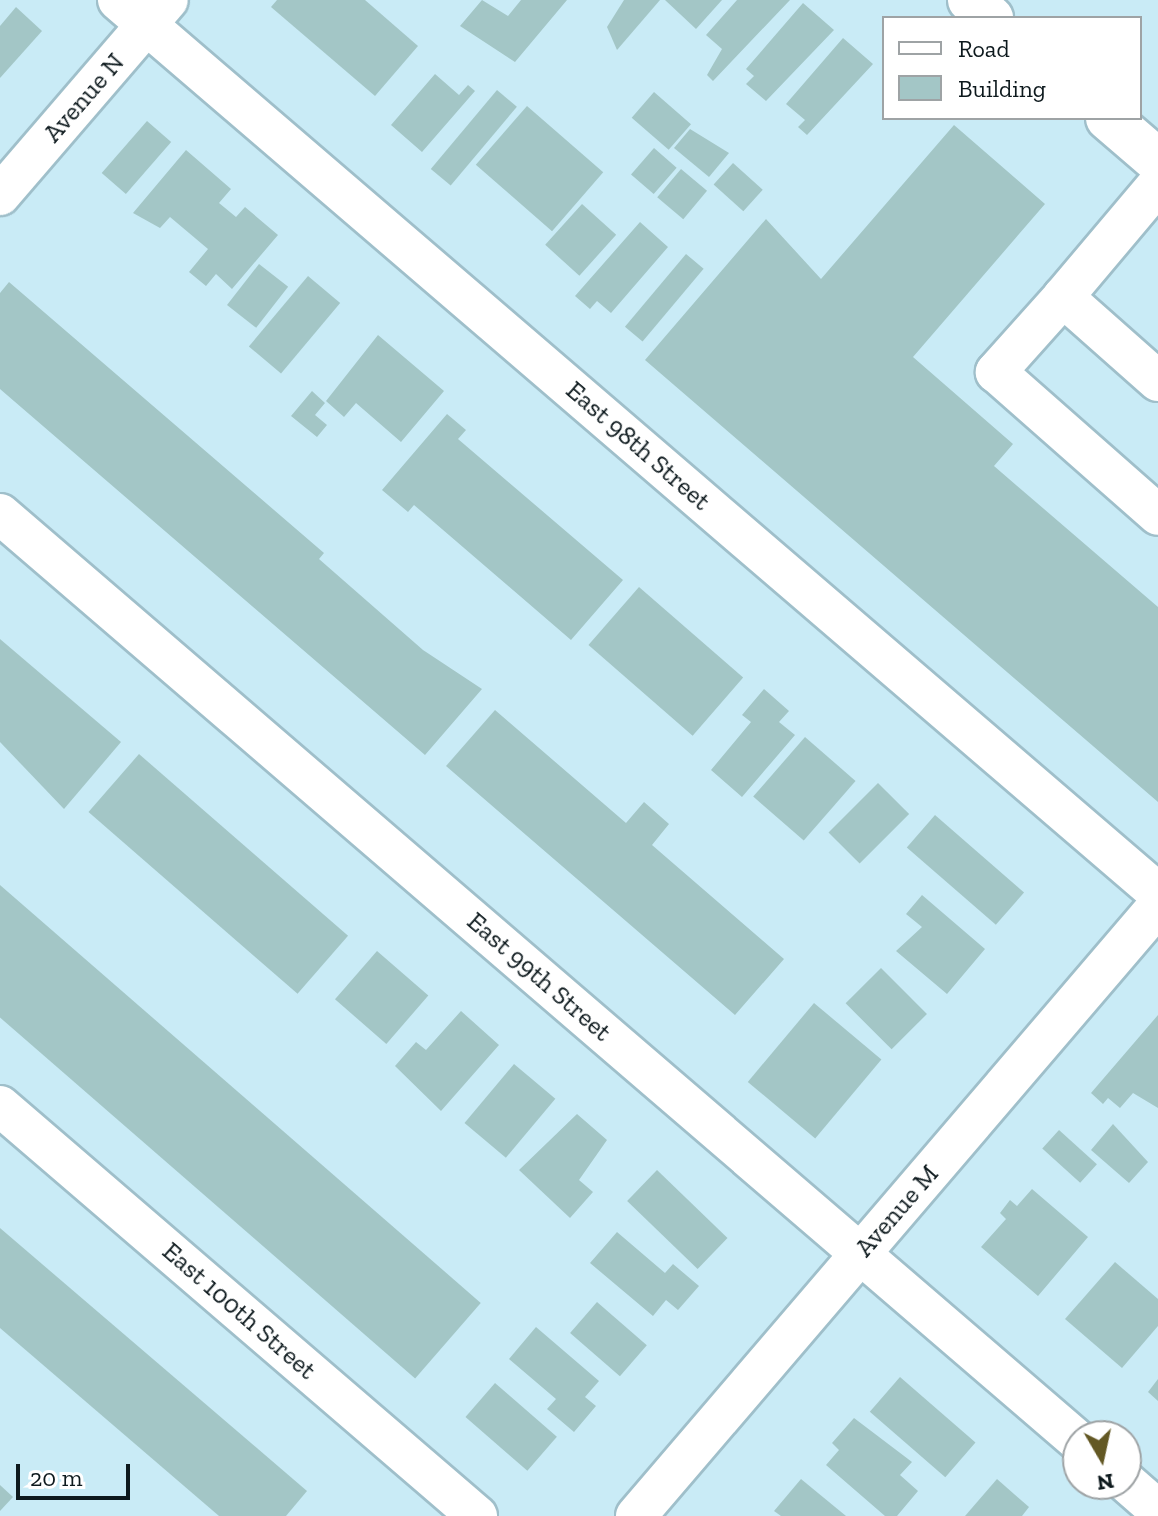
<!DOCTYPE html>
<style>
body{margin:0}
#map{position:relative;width:1158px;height:1516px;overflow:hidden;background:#c9ebf6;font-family:"Zilla Slab",serif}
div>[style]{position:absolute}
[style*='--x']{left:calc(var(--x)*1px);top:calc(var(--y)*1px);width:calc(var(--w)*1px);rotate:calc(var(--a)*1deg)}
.building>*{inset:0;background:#a3c6c6;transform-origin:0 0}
.roads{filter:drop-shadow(2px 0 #9fbfca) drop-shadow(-2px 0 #9fbfca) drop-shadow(0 2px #9fbfca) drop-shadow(0 -2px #9fbfca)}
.minor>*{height:40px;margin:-20px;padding:0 20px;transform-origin:20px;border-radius:20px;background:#fff}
.major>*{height:44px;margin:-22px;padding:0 22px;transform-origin:22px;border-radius:22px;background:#fff}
span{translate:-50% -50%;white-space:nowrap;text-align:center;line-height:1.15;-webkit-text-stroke:7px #fff;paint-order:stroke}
.street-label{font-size:26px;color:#0d191d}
.legend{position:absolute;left:882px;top:16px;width:260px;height:104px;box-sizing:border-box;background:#fff;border:2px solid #9ea3a5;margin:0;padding:10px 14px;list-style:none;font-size:24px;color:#0d191d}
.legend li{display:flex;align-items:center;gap:16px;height:40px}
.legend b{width:40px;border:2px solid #9ea3a5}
.north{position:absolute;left:1062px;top:1420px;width:80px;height:80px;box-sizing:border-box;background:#fff;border:2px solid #9ea3a5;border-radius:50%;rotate:171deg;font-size:22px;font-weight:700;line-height:32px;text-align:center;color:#0d191d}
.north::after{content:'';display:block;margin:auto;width:28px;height:36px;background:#635824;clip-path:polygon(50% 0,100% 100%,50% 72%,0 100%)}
.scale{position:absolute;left:16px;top:1464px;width:114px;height:36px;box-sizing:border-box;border:4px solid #0d191d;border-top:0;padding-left:10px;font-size:24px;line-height:28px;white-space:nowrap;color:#0d191d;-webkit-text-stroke:6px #fff;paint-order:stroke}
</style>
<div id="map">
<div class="building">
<i style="clip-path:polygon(277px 0,365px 0,418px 46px,375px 96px,271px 7px)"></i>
<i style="clip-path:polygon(482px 0,508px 16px,521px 0,567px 0,515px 62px,460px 26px)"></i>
<i style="clip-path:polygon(624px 0,660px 0,617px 50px,607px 27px)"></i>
<i style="clip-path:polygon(665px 0,722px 0,696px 29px)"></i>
<i style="clip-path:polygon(737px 0,790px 0,713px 81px,707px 75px,722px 49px,706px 35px)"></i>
<i style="clip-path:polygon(803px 3px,834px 30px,766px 101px,746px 84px,754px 76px,746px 69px)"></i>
<i style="clip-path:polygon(16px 7px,42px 31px,0 78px,0 26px)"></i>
<i style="clip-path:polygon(843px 38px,873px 64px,807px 135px,798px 127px,805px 120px,786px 104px)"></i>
<i style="clip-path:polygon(435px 74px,459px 95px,468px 85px,475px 91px,422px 152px,391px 125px)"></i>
<i style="left:497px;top:90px;width:26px;height:103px;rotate:40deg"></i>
<i style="left:654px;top:92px;width:49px;height:34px;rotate:41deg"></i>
<i style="left:527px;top:106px;width:101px;height:78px;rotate:41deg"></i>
<i style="left:147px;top:121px;width:32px;height:69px;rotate:41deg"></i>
<i style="clip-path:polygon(954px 125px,1045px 204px,913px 357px,1013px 444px,994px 466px,1158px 607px,1158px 802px,645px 360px,766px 219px,821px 279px)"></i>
<i style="clip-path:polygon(690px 129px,729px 153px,709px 177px,674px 148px)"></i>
<i style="left:654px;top:148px;width:30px;height:35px;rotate:41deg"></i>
<i style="clip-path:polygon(186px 150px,231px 189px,219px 203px,236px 217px,245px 207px,278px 235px,232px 289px,216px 274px,206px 286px,189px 272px,208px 249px,170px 217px,160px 228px,133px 213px)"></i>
<i style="left:733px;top:163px;width:40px;height:29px;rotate:42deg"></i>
<i style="left:681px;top:169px;width:34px;height:37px;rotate:40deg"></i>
<i style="left:582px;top:204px;width:46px;height:55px;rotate:42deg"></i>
<i style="clip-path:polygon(640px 222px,668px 247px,611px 313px,597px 301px,590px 309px,575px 296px)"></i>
<i style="left:686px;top:254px;width:23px;height:95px;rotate:40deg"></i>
<i style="left:259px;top:264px;width:37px;height:52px;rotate:38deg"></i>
<i style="left:308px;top:276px;width:42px;height:92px;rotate:40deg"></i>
<i style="clip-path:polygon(9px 282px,324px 553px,319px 559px,423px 650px,482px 689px,425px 755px,0 389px,0 293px)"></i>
<i style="clip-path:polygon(378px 335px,444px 391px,401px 442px,356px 403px,344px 417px,326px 401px)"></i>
<i style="clip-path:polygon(312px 391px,325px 403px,315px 415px,327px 425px,317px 437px,291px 416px)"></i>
<i style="clip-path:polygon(447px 414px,466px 430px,458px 439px,623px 580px,571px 640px,414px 505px,408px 512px,382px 490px)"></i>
<i style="left:639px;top:587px;width:138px;height:77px;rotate:41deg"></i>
<i style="clip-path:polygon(0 639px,121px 742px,64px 809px,0 742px)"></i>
<i style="clip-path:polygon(764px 689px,789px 711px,779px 722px,795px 735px,742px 797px,711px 770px,751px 722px,742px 715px)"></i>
<i style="clip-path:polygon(495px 710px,626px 823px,644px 802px,669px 824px,652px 845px,784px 959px,735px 1015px,446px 766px)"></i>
<i style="left:805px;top:737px;width:67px;height:79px;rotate:41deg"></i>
<i style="left:139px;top:754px;width:277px;height:77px;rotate:41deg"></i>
<i style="left:878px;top:783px;width:44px;height:70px;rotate:45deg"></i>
<i style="left:935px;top:815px;width:118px;height:43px;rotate:41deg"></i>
<i style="left:0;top:885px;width:637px;height:100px;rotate:41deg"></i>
<i style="clip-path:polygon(922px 895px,985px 949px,947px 994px,896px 951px,922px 927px,906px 914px)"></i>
<i style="left:377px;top:951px;width:68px;height:64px;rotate:41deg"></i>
<i style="left:881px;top:968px;width:65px;height:50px;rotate:45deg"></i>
<i style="left:814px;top:1003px;width:88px;height:103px;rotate:40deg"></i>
<i style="clip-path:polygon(461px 1011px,499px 1045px,441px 1111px,395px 1066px,416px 1042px,426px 1050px)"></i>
<i style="clip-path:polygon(1158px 1015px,1158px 1108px,1133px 1093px,1120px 1108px,1108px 1098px,1103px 1104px,1091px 1093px)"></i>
<i style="left:514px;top:1064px;width:54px;height:77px;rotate:40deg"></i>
<i style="clip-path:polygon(577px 1114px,607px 1140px,579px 1180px,593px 1192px,570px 1218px,519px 1170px)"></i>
<i style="clip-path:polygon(1113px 1124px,1148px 1162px,1129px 1183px,1091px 1150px)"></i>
<i style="left:1059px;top:1130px;width:51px;height:25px;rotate:42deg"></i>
<i style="left:657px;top:1170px;width:98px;height:43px;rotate:44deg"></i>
<i style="clip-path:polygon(1032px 1189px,1088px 1237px,1038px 1296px,981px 1247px,1006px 1219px,1000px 1213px,1010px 1200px,1017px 1206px)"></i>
<i style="clip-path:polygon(0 1228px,307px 1491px,286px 1516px,219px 1516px,0 1328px)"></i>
<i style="clip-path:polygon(617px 1232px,665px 1273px,673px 1264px,699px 1286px,678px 1310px,666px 1300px,653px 1316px,590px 1263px)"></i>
<i style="clip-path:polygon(1115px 1262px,1158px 1299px,1158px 1326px,1122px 1368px,1065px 1319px)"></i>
<i style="left:597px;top:1302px;width:66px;height:41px;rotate:41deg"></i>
<i style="clip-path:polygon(536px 1327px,599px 1381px,585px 1397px,596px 1406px,574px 1432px,547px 1409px,556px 1399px,509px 1359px)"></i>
<i style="left:900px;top:1377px;width:100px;height:46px;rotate:41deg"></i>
<i style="clip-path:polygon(1158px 1379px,1158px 1401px,1148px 1392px)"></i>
<i style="left:495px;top:1383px;width:82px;height:45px;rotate:41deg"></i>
<i style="clip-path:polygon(854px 1418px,912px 1462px,900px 1475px,918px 1491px,897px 1516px,885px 1516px,826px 1465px,839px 1450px,832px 1443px)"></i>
<i style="clip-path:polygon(801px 1479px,846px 1516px,781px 1516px,774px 1511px)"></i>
<i style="clip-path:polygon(997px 1479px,1029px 1507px,1022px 1516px,965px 1516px)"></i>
<i style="clip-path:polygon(0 1485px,13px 1497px,0 1511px)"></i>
</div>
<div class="roads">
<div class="minor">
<i style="--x:118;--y:0;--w:1371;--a:40.65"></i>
<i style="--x:0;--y:195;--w:257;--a:-49.3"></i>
<i style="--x:1063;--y:297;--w:148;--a:-49.9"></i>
<i style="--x:1158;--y:381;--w:127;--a:-138.5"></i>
<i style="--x:1063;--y:297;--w:101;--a:131.8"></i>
<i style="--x:996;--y:372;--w:216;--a:41.4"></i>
<i style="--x:0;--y:514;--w:1422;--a:40.69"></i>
<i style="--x:0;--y:1106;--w:629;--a:40.68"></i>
<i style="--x:1126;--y:1482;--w:43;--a:41.2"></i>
<i style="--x:636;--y:1516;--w:803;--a:-49.45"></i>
</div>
<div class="major">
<i style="--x:970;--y:0;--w:28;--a:41"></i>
<i style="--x:1108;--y:118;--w:66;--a:40.7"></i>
</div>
</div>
<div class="street-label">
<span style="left:84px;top:98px;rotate:-49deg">Avenue N</span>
<span style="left:638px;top:446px;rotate:41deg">East 98th Street</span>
<span style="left:539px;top:977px;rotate:41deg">East 99th Street</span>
<span style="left:897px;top:1211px;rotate:-49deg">Avenue M</span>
<span style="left:239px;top:1311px;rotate:41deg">East 100th Street</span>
</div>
<ul class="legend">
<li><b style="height:10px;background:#fff"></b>Road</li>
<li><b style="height:22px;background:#a3c6c6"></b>Building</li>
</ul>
<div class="north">N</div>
<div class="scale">20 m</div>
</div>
